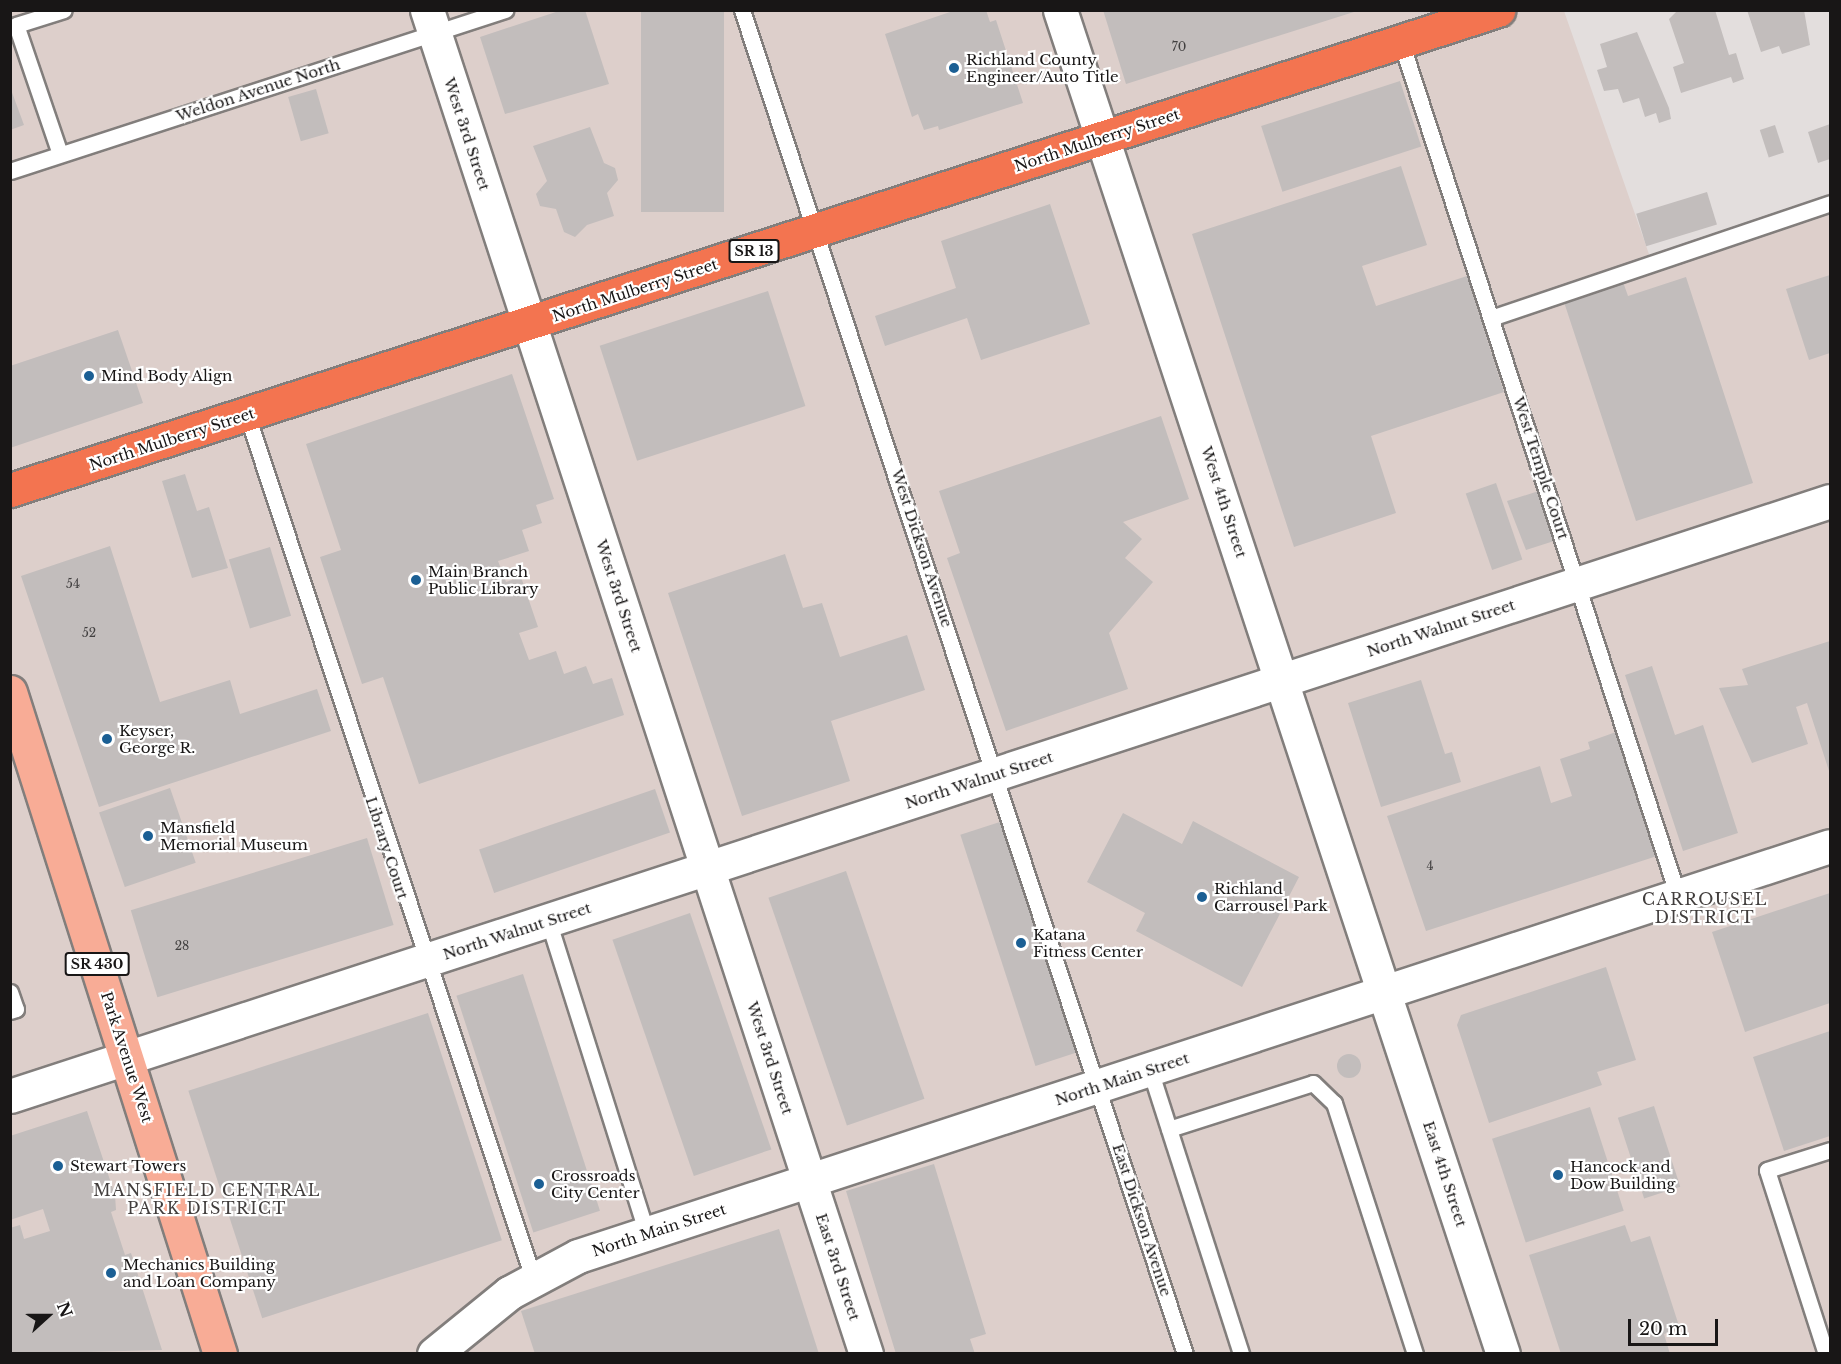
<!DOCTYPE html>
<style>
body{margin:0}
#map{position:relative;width:1841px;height:1364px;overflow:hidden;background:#e3dedd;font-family:"Libre Baskerville",serif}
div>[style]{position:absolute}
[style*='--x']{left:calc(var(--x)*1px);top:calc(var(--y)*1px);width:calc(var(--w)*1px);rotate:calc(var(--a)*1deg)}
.built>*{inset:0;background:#ddcfcb}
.building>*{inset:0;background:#c2bdbc;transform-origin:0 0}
.round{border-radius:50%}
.roads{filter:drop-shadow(2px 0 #827e7c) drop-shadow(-2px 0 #827e7c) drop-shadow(0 2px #827e7c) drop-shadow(0 -2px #827e7c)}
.lane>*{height:15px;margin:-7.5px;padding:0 7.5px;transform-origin:7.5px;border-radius:7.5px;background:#fff}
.secondary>*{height:33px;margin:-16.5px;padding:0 16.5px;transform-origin:16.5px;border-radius:16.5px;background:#fff}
.primary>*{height:33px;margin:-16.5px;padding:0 16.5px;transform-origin:16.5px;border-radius:16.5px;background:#f8ac96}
.highway>*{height:33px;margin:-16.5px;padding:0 16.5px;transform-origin:16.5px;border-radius:16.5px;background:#f37450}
.dots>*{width:16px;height:16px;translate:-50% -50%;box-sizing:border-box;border:3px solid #fff;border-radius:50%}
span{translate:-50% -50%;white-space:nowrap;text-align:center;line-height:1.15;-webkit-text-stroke:4.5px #fff;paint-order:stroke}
.number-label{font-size:12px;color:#424040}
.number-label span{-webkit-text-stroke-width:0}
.shield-label span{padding:2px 4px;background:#fff;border:2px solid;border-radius:4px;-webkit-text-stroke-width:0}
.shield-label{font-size:14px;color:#181616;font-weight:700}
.poi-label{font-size:15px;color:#181616}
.left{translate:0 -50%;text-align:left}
.street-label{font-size:15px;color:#181616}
.neighbourhood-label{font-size:16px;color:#423e3d;letter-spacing:1.5px}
.frame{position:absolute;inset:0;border:12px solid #181616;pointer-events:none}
.north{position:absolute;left:18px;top:1286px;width:60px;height:60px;-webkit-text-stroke:4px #fff;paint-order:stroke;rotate:69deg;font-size:16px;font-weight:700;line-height:24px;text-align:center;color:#181616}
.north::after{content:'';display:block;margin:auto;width:21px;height:27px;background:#181616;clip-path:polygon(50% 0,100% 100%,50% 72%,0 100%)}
.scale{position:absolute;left:1628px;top:1319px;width:90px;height:27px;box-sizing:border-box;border:3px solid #181616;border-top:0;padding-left:8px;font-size:18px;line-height:21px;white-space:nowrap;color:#181616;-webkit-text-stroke:4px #fff;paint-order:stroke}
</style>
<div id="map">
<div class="built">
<i style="clip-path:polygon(10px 11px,1564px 11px,1650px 257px,1830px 196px,1830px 1353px,11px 1353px)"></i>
</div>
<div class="building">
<i style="clip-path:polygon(562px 10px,585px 10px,609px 84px,505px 114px,480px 37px)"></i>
<i style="left:641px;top:10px;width:83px;height:202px"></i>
<i style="clip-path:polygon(956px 10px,986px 10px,990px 22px,996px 20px,1023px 103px,939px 130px,938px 126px,924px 130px,918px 114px,912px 117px,885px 34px)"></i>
<i style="clip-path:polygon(1103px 10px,1357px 10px,1357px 11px,1126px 84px)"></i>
<i style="clip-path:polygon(1678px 10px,1715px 10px,1729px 55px,1736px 53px,1744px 79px,1733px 83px,1731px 77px,1681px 93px,1673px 67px,1684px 63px,1669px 19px)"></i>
<i style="clip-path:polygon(1747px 10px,1804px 10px,1810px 45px,1782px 54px,1779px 46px,1761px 52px)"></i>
<i style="clip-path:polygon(1637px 32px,1669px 108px,1671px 119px,1659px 123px,1656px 113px,1645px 117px,1639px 98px,1623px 103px,1618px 89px,1604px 91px,1597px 70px,1607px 67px,1600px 44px)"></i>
<i style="left:1400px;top:81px;width:69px;height:146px;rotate:72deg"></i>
<i style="clip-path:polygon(10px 87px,24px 125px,10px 130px)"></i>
<i style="left:316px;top:89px;width:46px;height:29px;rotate:74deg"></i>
<i style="clip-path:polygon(1830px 124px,1830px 159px,1818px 163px,1808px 132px)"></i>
<i style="left:1775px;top:125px;width:29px;height:16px;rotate:72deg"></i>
<i style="clip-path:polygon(590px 127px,604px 163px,615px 168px,618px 180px,607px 193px,614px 216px,587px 225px,575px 237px,564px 232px,556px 209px,540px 206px,536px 194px,547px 181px,533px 146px)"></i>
<i style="clip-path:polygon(1401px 166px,1427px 245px,1362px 266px,1376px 306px,1467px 276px,1504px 392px,1371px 436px,1396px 513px,1294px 547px,1192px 234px)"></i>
<i style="left:1707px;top:192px;width:34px;height:74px;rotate:73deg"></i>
<i style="clip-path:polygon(1050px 204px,1090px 324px,981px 360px,967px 318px,885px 346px,875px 316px,956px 288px,941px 241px)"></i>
<i style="clip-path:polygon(1830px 275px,1830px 353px,1809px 360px,1786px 289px)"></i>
<i style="clip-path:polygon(1686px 277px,1753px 483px,1636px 521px,1563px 299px,1622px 279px,1628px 296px)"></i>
<i style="left:768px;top:291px;width:121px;height:177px;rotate:72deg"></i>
<i style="clip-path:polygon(118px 330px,143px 403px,10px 448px,10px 366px)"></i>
<i style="clip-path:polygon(512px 374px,554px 499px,536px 505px,542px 523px,522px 530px,529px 551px,498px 561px,506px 582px,521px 577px,538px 627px,519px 633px,529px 660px,556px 651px,564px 674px,586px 666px,593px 684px,612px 678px,624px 715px,419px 784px,383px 677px,362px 684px,320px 557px,341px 550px,306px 444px)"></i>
<i style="clip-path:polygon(1161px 416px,1189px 499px,1123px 522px,1142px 539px,1125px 558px,1153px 582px,1109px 633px,1128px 689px,1006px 731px,947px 558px,960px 553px,939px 491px)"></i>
<i style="clip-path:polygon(185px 474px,197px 511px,209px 507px,228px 568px,192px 578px,162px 481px)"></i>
<i style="left:1496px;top:483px;width:81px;height:32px;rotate:71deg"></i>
<i style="clip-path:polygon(1542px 490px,1554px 541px,1526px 550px,1507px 501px)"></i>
<i style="clip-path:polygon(110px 546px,160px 702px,230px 680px,240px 714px,317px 689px,331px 731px,99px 807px,21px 576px)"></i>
<i style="left:270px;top:547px;width:72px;height:43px;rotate:73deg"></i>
<i style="clip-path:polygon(785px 554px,803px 608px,822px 603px,840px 657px,907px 635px,925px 690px,831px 721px,850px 781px,742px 816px,668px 593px)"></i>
<i style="clip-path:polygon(1830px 641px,1830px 774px,1807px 703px,1796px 707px,1808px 744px,1752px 763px,1719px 688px,1748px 685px,1742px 669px)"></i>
<i style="clip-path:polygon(1652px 666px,1675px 735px,1703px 725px,1738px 833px,1683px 851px,1625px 675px)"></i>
<i style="clip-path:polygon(1421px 680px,1445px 754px,1452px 752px,1461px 782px,1381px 807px,1348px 703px)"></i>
<i style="clip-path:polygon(1616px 732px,1657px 856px,1426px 931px,1387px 816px,1540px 766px,1551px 803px,1572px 796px,1560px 759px,1590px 749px,1588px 742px)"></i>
<i style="left:170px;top:788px;width:79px;height:75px;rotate:71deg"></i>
<i style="left:655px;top:789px;width:46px;height:186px;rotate:71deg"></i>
<i style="clip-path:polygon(1123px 813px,1182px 844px,1193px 821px,1299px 877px,1242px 987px,1136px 931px,1145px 913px,1087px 882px)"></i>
<i style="left:1006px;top:820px;width:243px;height:48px;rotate:72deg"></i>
<i style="left:367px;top:838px;width:91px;height:247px;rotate:73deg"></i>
<i style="left:846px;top:871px;width:241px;height:82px;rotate:71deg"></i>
<i style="clip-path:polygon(1830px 893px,1830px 1003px,1745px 1032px,1712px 932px)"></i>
<i style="left:690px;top:913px;width:250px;height:82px;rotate:71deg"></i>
<i style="clip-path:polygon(1606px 967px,1636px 1060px,1597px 1072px,1602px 1085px,1489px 1123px,1457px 1025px,1461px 1015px)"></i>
<i style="left:523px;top:974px;width:249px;height:70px;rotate:72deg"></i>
<i style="left:428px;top:1013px;width:239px;height:252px;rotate:72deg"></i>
<i style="clip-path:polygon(1830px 1031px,1830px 1136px,1784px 1151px,1753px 1057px)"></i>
<i class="round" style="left:1337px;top:1054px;width:24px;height:24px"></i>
<i style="left:1654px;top:1106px;width:85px;height:38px;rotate:72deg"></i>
<i style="left:1590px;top:1107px;width:109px;height:103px;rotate:72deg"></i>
<i style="clip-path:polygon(87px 1111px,115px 1195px,116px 1210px,111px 1212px,125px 1255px,131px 1253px,162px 1350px,10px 1354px,10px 1228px,20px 1225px,24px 1239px,50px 1231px,43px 1209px,10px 1220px,10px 1136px)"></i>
<i style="clip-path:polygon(934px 1164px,986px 1334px,970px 1339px,975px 1354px,896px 1354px,846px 1191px)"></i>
<i style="clip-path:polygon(1625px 1225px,1631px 1242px,1650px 1236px,1680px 1329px,1664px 1334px,1670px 1354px,1561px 1354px,1529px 1255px)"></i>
<i style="clip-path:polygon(779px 1229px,819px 1354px,535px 1354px,521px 1311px)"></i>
</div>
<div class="roads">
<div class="lane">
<i style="--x:742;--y:10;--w:1415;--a:71.76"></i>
<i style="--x:1401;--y:42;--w:898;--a:72.03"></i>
<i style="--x:60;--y:154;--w:136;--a:-108.8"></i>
<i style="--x:16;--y:25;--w:50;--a:-17.4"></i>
<i style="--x:10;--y:171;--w:521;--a:-18.02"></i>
<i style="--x:1491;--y:318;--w:358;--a:-18.7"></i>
<i style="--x:247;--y:415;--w:909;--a:71.66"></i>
<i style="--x:548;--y:920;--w:329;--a:72.5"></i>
<i style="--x:10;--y:992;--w:18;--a:71"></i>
<i style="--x:16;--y:1009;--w:6;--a:162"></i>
<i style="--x:1150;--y:1070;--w:298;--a:72.2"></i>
<i style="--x:1169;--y:1129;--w:151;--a:-17.7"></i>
<i style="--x:1313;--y:1083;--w:29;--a:44"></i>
<i style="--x:1334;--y:1103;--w:264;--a:72.1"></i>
<i style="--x:1826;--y:1354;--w:193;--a:-107.8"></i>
<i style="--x:1767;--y:1170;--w:66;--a:-17.6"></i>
</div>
<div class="secondary">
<i style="--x:427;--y:10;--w:1414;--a:71.91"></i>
<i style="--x:1060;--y:10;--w:1415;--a:71.76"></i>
<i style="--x:10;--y:1096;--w:1915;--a:-18.1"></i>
<i style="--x:434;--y:1354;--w:97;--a:-39.1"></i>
<i style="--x:509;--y:1293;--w:78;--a:-28.2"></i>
<i style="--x:578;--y:1256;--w:1317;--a:-18.13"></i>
</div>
<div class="primary">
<i style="--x:10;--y:692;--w:695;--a:72.4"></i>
</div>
<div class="highway">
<i style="--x:10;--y:490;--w:1564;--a:-17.88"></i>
</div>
</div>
<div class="dots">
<i style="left:954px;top:68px;background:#1b5f94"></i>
<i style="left:89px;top:376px;background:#1b5f94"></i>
<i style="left:416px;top:580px;background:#1b5f94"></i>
<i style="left:107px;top:739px;background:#1b5f94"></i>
<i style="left:148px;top:836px;background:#1b5f94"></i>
<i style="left:1202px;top:897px;background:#1b5f94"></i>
<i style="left:1021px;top:943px;background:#1b5f94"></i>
<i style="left:58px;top:1166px;background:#1b5f94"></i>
<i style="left:1558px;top:1175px;background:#1b5f94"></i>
<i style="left:539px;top:1184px;background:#1b5f94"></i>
<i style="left:111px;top:1273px;background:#1b5f94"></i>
</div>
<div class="number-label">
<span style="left:1179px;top:47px">70</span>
<span style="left:73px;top:584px">54</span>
<span style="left:89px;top:633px">52</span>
<span style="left:1430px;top:866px">4</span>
<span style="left:182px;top:946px">28</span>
</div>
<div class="shield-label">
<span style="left:754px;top:251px">SR 13</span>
<span style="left:97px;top:964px">SR 430</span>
</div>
<div class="poi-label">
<span class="left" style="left:966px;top:68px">Richland County<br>Engineer/Auto Title</span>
<span class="left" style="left:101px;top:376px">Mind Body Align</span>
<span class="left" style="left:428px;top:580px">Main Branch<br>Public Library</span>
<span class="left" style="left:119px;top:739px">Keyser,<br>George R.</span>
<span class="left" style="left:160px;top:836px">Mansfield<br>Memorial Museum</span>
<span class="left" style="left:1214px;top:897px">Richland<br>Carrousel Park</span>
<span class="left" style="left:1033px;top:943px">Katana<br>Fitness Center</span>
<span class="left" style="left:70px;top:1166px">Stewart Towers</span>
<span class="left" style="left:1570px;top:1175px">Hancock and<br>Dow Building</span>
<span class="left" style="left:551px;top:1184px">Crossroads<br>City Center</span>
<span class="left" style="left:123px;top:1273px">Mechanics Building<br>and Loan Company</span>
</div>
<div class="street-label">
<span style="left:258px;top:90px;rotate:-18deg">Weldon Avenue North</span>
<span style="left:467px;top:134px;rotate:72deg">West 3rd Street</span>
<span style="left:1097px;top:140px;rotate:-18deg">North Mulberry Street</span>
<span style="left:635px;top:290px;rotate:-18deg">North Mulberry Street</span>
<span style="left:172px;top:439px;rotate:-18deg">North Mulberry Street</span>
<span style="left:1541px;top:468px;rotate:72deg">West Temple Court</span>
<span style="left:1224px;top:502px;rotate:72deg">West 4th Street</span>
<span style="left:922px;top:548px;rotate:72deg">West Dickson Avenue</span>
<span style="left:619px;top:596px;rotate:72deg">West 3rd Street</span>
<span style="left:1441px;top:628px;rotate:-18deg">North Walnut Street</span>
<span style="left:979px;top:780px;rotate:-18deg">North Walnut Street</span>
<span style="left:387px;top:848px;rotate:72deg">Library Court</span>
<span style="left:517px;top:931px;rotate:-18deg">North Walnut Street</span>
<span style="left:127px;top:1057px;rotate:72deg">Park Avenue West</span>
<span style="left:770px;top:1058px;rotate:72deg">West 3rd Street</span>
<span style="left:1122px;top:1079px;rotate:-18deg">North Main Street</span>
<span style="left:1445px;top:1174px;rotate:72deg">East 4th Street</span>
<span style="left:1142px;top:1220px;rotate:72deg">East Dickson Avenue</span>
<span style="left:659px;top:1230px;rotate:-18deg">North Main Street</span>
<span style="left:838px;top:1267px;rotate:72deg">East 3rd Street</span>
</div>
<div class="neighbourhood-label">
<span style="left:1705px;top:908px">CARROUSEL<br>DISTRICT</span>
<span style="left:207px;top:1199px">MANSFIELD CENTRAL<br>PARK DISTRICT</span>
</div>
<div class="frame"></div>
<div class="north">N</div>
<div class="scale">20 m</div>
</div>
